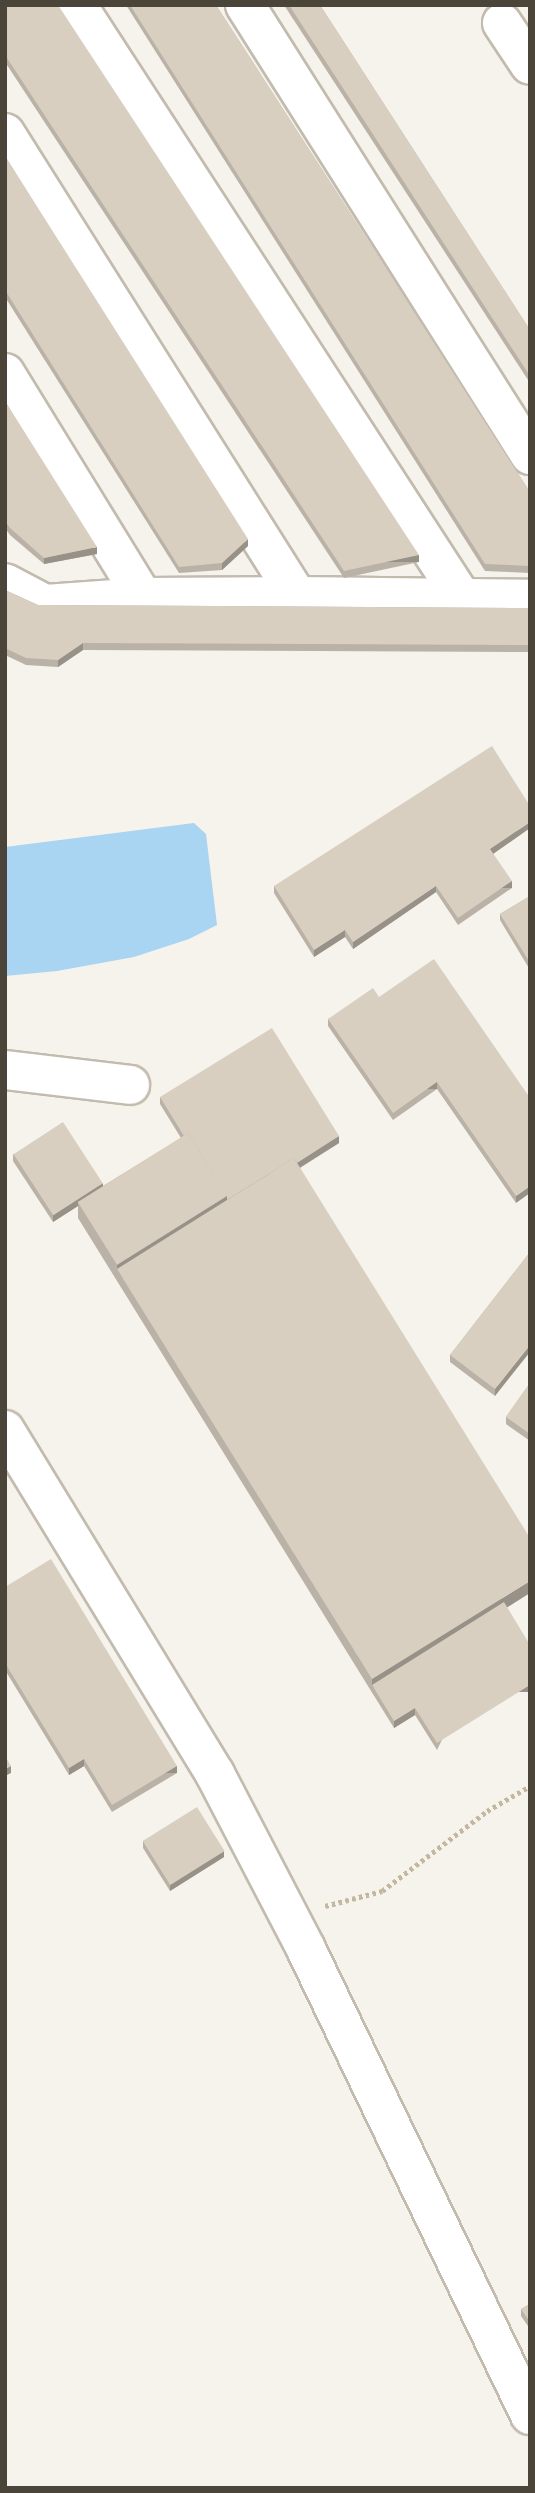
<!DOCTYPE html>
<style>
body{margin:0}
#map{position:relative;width:535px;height:2493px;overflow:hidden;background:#f6f3ec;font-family:Lato,sans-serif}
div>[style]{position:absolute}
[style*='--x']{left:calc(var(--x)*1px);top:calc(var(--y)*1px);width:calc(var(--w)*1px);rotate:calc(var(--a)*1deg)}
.water>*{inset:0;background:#a9d4f2}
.path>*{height:4.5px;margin-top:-2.25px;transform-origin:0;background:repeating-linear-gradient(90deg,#c4b79f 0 3.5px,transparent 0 7px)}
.roads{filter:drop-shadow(2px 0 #c2bbae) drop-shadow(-2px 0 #c2bbae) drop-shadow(0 2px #c2bbae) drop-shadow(0 -2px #c2bbae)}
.minor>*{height:38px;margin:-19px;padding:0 19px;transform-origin:19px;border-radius:19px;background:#fff}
.wall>*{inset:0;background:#bab2a6}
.shaded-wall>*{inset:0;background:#979187;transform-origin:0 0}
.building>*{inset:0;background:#d8cfc1;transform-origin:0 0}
span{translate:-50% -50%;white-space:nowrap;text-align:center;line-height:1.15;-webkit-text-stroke:5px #fff;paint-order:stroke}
.frame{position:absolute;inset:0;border:7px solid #4b4439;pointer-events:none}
</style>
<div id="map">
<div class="water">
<i style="clip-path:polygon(194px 823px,206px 834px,217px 925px,189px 939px,134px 957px,57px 971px,5px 976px,5px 847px)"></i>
</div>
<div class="path">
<i style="--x:325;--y:1906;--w:59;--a:-14.7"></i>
<i style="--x:382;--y:1891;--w:132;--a:-37.3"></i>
<i style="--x:487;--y:1811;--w:50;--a:-30.2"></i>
</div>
<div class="roads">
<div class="minor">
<i style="--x:77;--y:5;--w:707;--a:57.01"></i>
<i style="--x:245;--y:5;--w:533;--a:57.65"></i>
<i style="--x:502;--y:23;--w:50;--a:56.3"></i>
<i style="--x:5;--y:133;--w:547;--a:57.76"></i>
<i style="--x:297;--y:596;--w:154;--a:179.6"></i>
<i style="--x:5;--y:373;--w:263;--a:58.4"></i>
<i style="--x:143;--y:597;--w:98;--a:175.9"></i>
<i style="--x:45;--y:604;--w:45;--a:-152.3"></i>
<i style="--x:297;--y:596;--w:233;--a:0.7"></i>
<i style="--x:5;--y:1070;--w:126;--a:6.8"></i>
<i style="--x:5;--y:1430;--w:403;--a:58.6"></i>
<i style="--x:215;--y:1774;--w:197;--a:62.5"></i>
<i style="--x:306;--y:1949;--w:517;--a:64.33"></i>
</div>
</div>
<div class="wall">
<i style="clip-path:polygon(5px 5px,419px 562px,344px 578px,5px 62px)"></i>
<i style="clip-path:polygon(126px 5px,216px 5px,530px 492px,530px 573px,485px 571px)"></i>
<i style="clip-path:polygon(284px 5px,320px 5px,530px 330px,530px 383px)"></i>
<i style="clip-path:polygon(5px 156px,248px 546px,222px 570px,179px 573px,5px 297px)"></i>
<i style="clip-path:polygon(5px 401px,97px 554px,44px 564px,10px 535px,5px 528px)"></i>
<i style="clip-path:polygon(5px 590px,38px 605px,530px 608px,530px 652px,83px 650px,58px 667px,26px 665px,5px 655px)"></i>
<i style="clip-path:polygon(530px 828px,493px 854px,512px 888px,458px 925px,436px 892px,353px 949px,345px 937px,314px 957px,274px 893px,274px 886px)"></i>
<i style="clip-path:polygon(530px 896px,530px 970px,500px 920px,500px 914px)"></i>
<i style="clip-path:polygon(379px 997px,530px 1098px,516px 1203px,437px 1089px,393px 1120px,328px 1026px,328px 1019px)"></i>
<i style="clip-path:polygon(160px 1097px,339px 1143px,300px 1168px,507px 1608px,437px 1750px,415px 1715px,394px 1728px,78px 1218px,78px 1206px,53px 1222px,13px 1161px,13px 1154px,103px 1186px,181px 1138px,160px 1104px)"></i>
<i style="clip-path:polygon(530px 1252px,495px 1396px,450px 1362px,450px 1355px)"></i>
<i style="clip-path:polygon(530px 1383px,530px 1441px,506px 1424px,506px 1417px)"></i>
<i style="clip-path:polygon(5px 1587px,177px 1773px,112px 1812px,84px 1766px,69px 1775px,5px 1670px)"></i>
<i style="clip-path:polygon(143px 1841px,224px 1857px,170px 1891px,143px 1848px)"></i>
<i style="clip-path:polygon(530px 2304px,530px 2329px,521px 2316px,521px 2309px)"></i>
</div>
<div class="shaded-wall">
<i style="clip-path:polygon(248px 539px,248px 546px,222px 570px,222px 563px)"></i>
<i style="clip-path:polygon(97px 547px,97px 554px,44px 564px,44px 558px)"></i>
<i style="left:419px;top:555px;width:7px;height:77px;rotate:90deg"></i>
<i style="clip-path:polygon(83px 643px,83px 650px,58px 667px,58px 660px)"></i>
<i style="clip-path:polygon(530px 822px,530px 828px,490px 856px,490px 849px)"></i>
<i style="left:512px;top:881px;width:7px;height:65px;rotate:90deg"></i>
<i style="clip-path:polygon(436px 886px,436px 892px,353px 949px,353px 942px)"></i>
<i style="clip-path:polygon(345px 930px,345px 937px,314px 957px,314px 950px)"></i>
<i style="left:437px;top:1082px;width:7px;height:54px;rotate:90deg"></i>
<i style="clip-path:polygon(339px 1136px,339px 1143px,123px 1278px,117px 1269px,117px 1265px,227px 1196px)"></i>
<i style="clip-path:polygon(103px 1183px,103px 1190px,78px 1202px,78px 1206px,53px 1222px,53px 1215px)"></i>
<i style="clip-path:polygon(530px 1186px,530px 1193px,516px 1203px,516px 1196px)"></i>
<i style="clip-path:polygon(530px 1345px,530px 1352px,495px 1396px,495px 1389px)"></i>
<i style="clip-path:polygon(530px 1581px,530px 1593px,375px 1690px,372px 1685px,372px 1679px)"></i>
<i style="left:530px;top:1685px;width:7px;height:110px;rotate:90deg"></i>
<i style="clip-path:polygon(415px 1708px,415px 1715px,394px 1728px,394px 1721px)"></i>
<i style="clip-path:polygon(84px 1759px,84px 1766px,69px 1775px,69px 1768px)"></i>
<i style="clip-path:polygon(11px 1766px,11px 1773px,5px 1776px,5px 1769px)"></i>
<i style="left:177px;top:1766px;width:7px;height:76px;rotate:90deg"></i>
<i style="clip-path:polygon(224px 1851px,224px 1857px,170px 1891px,170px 1884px)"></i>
</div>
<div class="building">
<i style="clip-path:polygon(5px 5px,58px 5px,419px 555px,344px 571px,5px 55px)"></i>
<i style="clip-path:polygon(130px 5px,216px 5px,530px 492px,530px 566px,485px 564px)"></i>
<i style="clip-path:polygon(289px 5px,320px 5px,530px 330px,530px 376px)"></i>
<i style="clip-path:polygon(5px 156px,248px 539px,222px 563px,179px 567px,5px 290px)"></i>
<i style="clip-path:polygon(5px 401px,97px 547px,44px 558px,10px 528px,5px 521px)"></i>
<i style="clip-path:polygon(5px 590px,38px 605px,530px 608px,530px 645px,83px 643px,58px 660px,26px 658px,5px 648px)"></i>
<i style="clip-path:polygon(492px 746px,530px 806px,530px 822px,490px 849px,512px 881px,458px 918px,436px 886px,353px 942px,345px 930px,314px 950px,274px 886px)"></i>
<i style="clip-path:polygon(530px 896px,530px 963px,500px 914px)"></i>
<i style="clip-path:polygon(434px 959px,530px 1098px,530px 1186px,516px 1196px,437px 1082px,393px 1113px,328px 1019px,373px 988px,379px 997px)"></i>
<i style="clip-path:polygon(272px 1028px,339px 1136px,297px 1163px,294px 1158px,227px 1200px,227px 1196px,188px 1133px,184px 1136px,160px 1097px)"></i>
<i style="left:63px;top:1122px;width:73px;height:59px;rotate:57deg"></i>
<i style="left:188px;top:1133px;width:74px;height:130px;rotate:58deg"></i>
<i style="clip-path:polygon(294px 1158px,530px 1538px,530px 1581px,372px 1679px,117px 1269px)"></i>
<i style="clip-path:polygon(530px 1252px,530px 1345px,495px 1389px,450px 1355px)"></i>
<i style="clip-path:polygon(530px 1383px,530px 1434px,506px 1417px)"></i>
<i style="clip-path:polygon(51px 1559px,177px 1766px,112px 1805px,84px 1759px,69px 1768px,5px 1663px,5px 1587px)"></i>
<i style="clip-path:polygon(504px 1602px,530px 1645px,530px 1685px,437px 1743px,415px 1708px,394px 1721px,372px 1685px)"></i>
<i style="clip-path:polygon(5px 1756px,11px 1766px,5px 1769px)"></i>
<i style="left:197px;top:1807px;width:52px;height:64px;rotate:58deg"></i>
<i style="clip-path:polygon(530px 2304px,530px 2322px,521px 2309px)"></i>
</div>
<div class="frame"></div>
</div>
